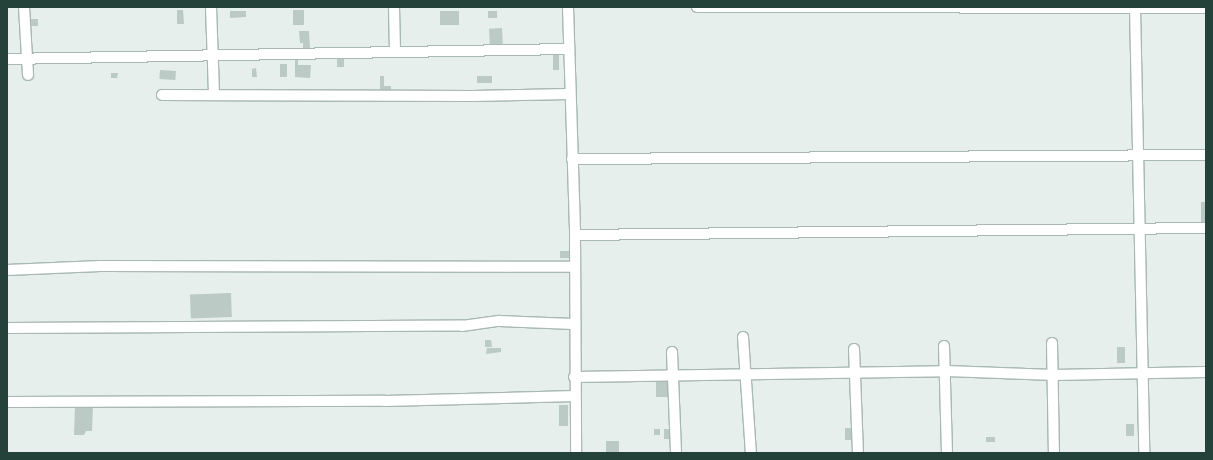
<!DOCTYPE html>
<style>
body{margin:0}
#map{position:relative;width:1213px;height:460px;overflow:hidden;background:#e6efeb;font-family:Mulish,sans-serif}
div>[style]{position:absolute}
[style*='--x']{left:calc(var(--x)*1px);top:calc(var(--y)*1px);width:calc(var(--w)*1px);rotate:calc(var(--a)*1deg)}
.building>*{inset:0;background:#bbcac4;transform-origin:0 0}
.roads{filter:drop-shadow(1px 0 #a8b8b2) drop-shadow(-1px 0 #a8b8b2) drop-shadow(0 1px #a8b8b2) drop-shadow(0 -1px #a8b8b2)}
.street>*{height:10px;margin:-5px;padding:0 5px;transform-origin:5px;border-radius:5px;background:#fff}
span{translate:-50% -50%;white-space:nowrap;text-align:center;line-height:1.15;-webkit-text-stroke:3.5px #f7fbf9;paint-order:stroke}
.frame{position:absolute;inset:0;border:8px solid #24423a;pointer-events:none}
</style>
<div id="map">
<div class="building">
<i style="clip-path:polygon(177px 10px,183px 10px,184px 24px,177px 24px)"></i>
<i style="left:293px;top:10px;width:11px;height:15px"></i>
<i style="clip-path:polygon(230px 11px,246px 11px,246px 17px,230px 18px)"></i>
<i style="left:440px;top:11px;width:19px;height:14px"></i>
<i style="left:488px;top:11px;width:9px;height:7px"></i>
<i style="left:30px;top:19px;width:8px;height:7px"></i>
<i style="left:502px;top:28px;width:17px;height:13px;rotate:87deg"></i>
<i style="clip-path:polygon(299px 31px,309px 31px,310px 49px,303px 49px,303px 43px,300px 43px)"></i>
<i style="left:553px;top:53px;width:6px;height:17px"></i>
<i style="clip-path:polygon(295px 59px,298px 59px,298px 65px,311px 65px,310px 78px,295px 77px)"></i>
<i style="left:337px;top:59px;width:7px;height:8px"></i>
<i style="left:280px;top:64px;width:7px;height:13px"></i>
<i style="clip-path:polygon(256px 68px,257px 77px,252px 77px,252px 69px)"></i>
<i style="left:160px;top:70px;width:16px;height:9px;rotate:4deg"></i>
<i style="clip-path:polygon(111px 73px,118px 73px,117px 78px,111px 78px)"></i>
<i style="clip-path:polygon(380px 76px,384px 76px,384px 86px,391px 86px,391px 94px,380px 94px)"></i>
<i style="left:477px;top:76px;width:15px;height:7px"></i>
<i style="left:1201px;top:202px;width:5px;height:21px"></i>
<i style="left:560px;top:251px;width:9px;height:7px"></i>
<i style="left:231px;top:293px;width:24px;height:41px;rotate:88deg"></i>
<i style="clip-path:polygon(485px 340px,491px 340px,492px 347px,485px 347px)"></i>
<i style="left:1117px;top:347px;width:8px;height:16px"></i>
<i style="clip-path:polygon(487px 348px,501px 348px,501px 352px,486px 354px)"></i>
<i style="left:669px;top:380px;width:17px;height:13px;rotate:90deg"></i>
<i style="left:559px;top:405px;width:9px;height:21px"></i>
<i style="clip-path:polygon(75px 406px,93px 406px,92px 431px,86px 431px,84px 435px,74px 435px)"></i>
<i style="left:1126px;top:424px;width:8px;height:12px"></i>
<i style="left:845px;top:428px;width:9px;height:12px"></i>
<i style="left:654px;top:429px;width:6px;height:6px"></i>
<i style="left:664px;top:429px;width:8px;height:10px"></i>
<i style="left:986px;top:437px;width:9px;height:5px"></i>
<i style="left:606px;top:441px;width:13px;height:12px"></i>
</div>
<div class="roads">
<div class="street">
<i style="--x:24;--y:7;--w:68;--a:86.6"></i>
<i style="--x:211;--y:7;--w:88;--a:88"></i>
<i style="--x:394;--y:7;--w:45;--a:88.7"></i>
<i style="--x:568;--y:7;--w:228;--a:88.2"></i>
<i style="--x:575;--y:235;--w:218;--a:89.7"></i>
<i style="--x:697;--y:7;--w:509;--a:0.11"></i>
<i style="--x:1135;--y:7;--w:446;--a:88.8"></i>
<i style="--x:7;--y:59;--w:562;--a:-1.02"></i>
<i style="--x:162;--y:95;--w:311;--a:0.2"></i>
<i style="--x:473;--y:96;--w:96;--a:-1.2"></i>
<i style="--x:572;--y:159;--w:634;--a:-0.36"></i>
<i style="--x:575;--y:235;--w:631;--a:-0.64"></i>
<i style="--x:7;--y:270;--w:93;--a:-2.5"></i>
<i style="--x:100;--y:266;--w:475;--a:0.1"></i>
<i style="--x:7;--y:328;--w:455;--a:-0.3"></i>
<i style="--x:462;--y:326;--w:37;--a:-8"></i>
<i style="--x:499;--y:321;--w:74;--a:2.3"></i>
<i style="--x:743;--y:337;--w:116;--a:86.1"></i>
<i style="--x:1052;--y:343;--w:110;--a:89"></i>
<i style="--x:944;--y:346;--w:107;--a:88.4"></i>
<i style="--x:854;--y:349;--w:104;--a:87.8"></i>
<i style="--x:672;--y:352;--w:101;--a:87.7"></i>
<i style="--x:574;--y:377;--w:372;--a:-0.9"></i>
<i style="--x:946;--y:371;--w:108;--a:2.1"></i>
<i style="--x:1054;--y:375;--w:152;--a:-1.1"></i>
<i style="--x:7;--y:402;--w:378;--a:-0.2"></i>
<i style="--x:385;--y:401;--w:190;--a:-1.5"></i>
</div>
</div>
<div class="frame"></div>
</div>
